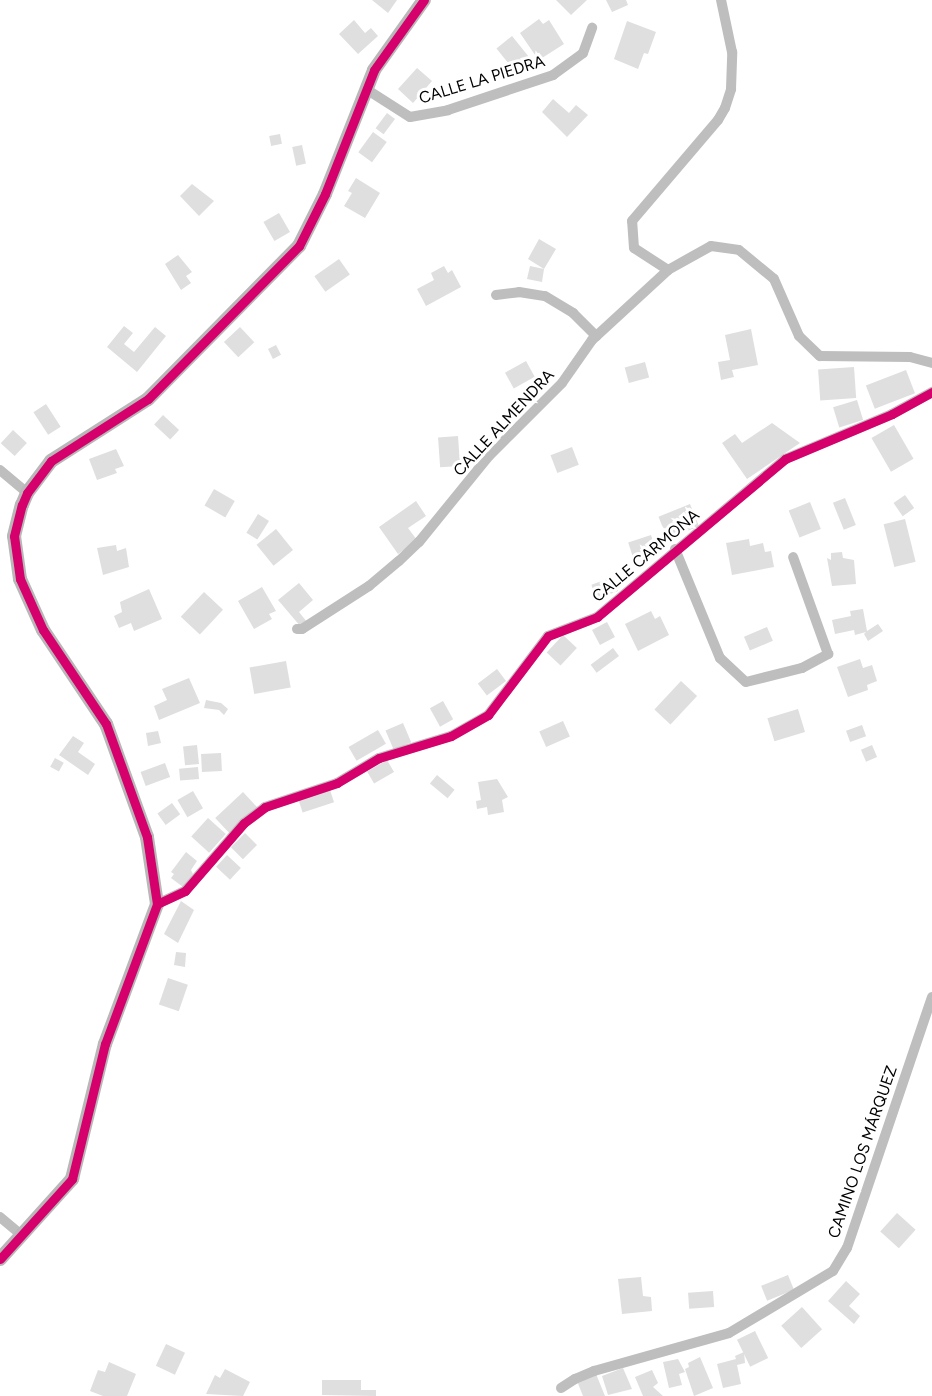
<!DOCTYPE html>
<meta charset="utf-8">
<style>
body{margin:0}
#map{position:relative;width:932px;height:1396px;overflow:hidden;background:#fff;font-family:Figtree,sans-serif}
div>[style]{position:absolute}
[style*='--x']{left:calc(var(--x)*1px);top:calc(var(--y)*1px);width:calc(var(--w)*1px);rotate:calc(var(--a)*1deg)}
.building>*{inset:0;background:#dfdfdf;transform-origin:0 0}
.street>*{height:10px;margin:-5px;padding:0 5px;transform-origin:5px;border-radius:5px;background:#bebebe}
.secondary>*{height:14px;margin:-7px;padding:0 7px;transform-origin:7px;border-radius:7px;background:#b8b8b8}
.cycleway>*{height:9px;margin:-4.5px;padding:0 4.5px;transform-origin:4.5px;border-radius:4.5px;background:#d6006c}
span{translate:-50% -50%;white-space:nowrap;text-align:center;line-height:1.15;-webkit-text-stroke:6px #fff;paint-order:stroke}
.street-label{font-size:16px;color:#000}
</style>
<div id="map">
<div class="building">
<i style="clip-path:polygon(372px 0,397px 0,388px 13px)"></i>
<i style="clip-path:polygon(556px 0,587px 0,571px 15px)"></i>
<i style="clip-path:polygon(606px 0,626px 0,628px 5px,612px 12px)"></i>
<i style="clip-path:polygon(539px 19px,543px 24px,549px 20px,564px 44px,542px 58px,538px 53px,535px 55px,520px 33px)"></i>
<i style="clip-path:polygon(354px 20px,365px 33px,371px 28px,378px 36px,358px 54px,339px 34px)"></i>
<i style="clip-path:polygon(627px 21px,656px 32px,648px 54px,644px 53px,638px 69px,614px 59px)"></i>
<i style="left:512px;top:36px;width:28px;height:20px;rotate:51deg"></i>
<i style="clip-path:polygon(417px 68px,432px 81px,426px 88px,429px 91px,422px 99px,419px 96px,413px 103px,398px 89px)"></i>
<i style="clip-path:polygon(553px 99px,569px 113px,576px 105px,588px 115px,567px 137px,542px 112px)"></i>
<i style="left:387px;top:113px;width:10px;height:19px;rotate:37deg"></i>
<i style="left:373px;top:132px;width:17px;height:25px;rotate:36deg"></i>
<i style="left:280px;top:134px;width:10px;height:11px;rotate:79deg"></i>
<i style="left:302px;top:145px;width:19px;height:10px;rotate:78deg"></i>
<i style="clip-path:polygon(356px 178px,380px 193px,365px 218px,344px 206px,352px 193px,348px 191px)"></i>
<i style="clip-path:polygon(192px 184px,214px 201px,199px 216px,180px 196px)"></i>
<i style="left:279px;top:213px;width:22px;height:18px;rotate:60deg"></i>
<i style="clip-path:polygon(539px 239px,556px 249px,544px 269px,542px 282px,527px 279px,530px 266px,544px 269px,528px 259px)"></i>
<i style="clip-path:polygon(178px 255px,192px 272px,186px 276px,191px 283px,181px 290px,165px 264px)"></i>
<i style="left:339px;top:259px;width:19px;height:30px;rotate:55deg"></i>
<i style="clip-path:polygon(444px 266px,448px 273px,452px 270px,461px 287px,426px 306px,417px 289px,434px 280px,431px 273px)"></i>
<i style="clip-path:polygon(124px 326px,133px 333px,124px 344px,134px 352px,155px 327px,166px 336px,137px 372px,107px 347px)"></i>
<i style="left:240px;top:327px;width:21px;height:22px;rotate:47deg"></i>
<i style="clip-path:polygon(751px 329px,758px 365px,732px 370px,734px 377px,721px 380px,718px 362px,730px 360px,725px 335px)"></i>
<i style="left:276px;top:345px;width:11px;height:9px;rotate:63deg"></i>
<i style="left:526px;top:361px;width:18px;height:24px;rotate:61deg"></i>
<i style="left:645px;top:362px;width:16px;height:21px;rotate:75deg"></i>
<i style="left:854px;top:367px;width:31px;height:36px;rotate:86deg"></i>
<i style="left:906px;top:370px;width:25px;height:43px;rotate:69deg"></i>
<i style="left:857px;top:400px;width:21px;height:25px;rotate:73deg"></i>
<i style="left:46px;top:404px;width:27px;height:15px;rotate:57deg"></i>
<i style="left:163px;top:415px;width:22px;height:13px;rotate:43deg"></i>
<i style="clip-path:polygon(772px 423px,800px 443px,747px 479px,722px 443px,735px 434px,742px 443px)"></i>
<i style="left:894px;top:425px;width:39px;height:26px;rotate:60deg"></i>
<i style="left:13px;top:430px;width:19px;height:18px;rotate:43deg"></i>
<i style="left:458px;top:436px;width:30px;height:20px;rotate:86deg"></i>
<i style="left:572px;top:447px;width:19px;height:23px;rotate:69deg"></i>
<i style="clip-path:polygon(116px 449px,124px 466px,115px 469px,117px 473px,97px 480px,89px 459px)"></i>
<i style="left:214px;top:489px;width:24px;height:19px;rotate:30deg"></i>
<i style="left:905px;top:495px;width:16px;height:14px;rotate:55deg"></i>
<i style="left:845px;top:498px;width:29px;height:13px;rotate:68deg"></i>
<i style="clip-path:polygon(416px 501px,426px 516px,408px 528px,417px 540px,398px 554px,379px 527px)"></i>
<i style="left:810px;top:502px;width:29px;height:23px;rotate:68deg"></i>
<i style="left:690px;top:504px;width:24px;height:34px;rotate:68deg"></i>
<i style="left:258px;top:514px;width:13px;height:22px;rotate:32deg"></i>
<i style="left:905px;top:519px;width:44px;height:22px;rotate:76deg"></i>
<i style="left:276px;top:529px;width:27px;height:25px;rotate:51deg"></i>
<i style="left:651px;top:535px;width:19px;height:24px;rotate:72deg"></i>
<i style="clip-path:polygon(749px 539px,750px 546px,763px 543px,765px 552px,771px 551px,774px 567px,732px 575px,726px 543px)"></i>
<i style="clip-path:polygon(116px 545px,117px 551px,126px 548px,129px 567px,103px 575px,97px 548px)"></i>
<i style="clip-path:polygon(842px 552px,843px 558px,854px 560px,856px 584px,832px 586px,827px 558px,831px 560px,831px 553px)"></i>
<i style="left:613px;top:577px;width:15px;height:23px;rotate:70deg"></i>
<i style="clip-path:polygon(299px 583px,313px 600px,299px 612px,307px 622px,301px 627px,278px 600px)"></i>
<i style="clip-path:polygon(262px 587px,276px 611px,269px 614px,272px 619px,254px 629px,238px 601px)"></i>
<i style="clip-path:polygon(149px 589px,162px 619px,134px 631px,131px 623px,119px 628px,114px 616px,122px 612px,120px 602px)"></i>
<i style="left:204px;top:592px;width:26px;height:34px;rotate:43deg"></i>
<i style="clip-path:polygon(863px 609px,867px 631px,878px 624px,883px 631px,868px 641px,864px 634px,866px 632px,855px 635px,854px 630px,835px 634px,832px 620px,851px 616px,850px 611px)"></i>
<i style="clip-path:polygon(651px 611px,655px 619px,660px 616px,669px 635px,638px 651px,625px 624px)"></i>
<i style="left:607px;top:622px;width:17px;height:17px;rotate:62deg"></i>
<i style="left:767px;top:627px;width:15px;height:25px;rotate:67deg"></i>
<i style="left:563px;top:635px;width:19px;height:24px;rotate:43deg"></i>
<i style="left:613px;top:648px;width:10px;height:28px;rotate:53deg"></i>
<i style="clip-path:polygon(860px 659px,863px 668px,872px 665px,877px 681px,867px 685px,868px 690px,848px 697px,837px 667px)"></i>
<i style="left:286px;top:661px;width:27px;height:37px;rotate:80deg"></i>
<i style="left:497px;top:669px;width:15px;height:24px;rotate:53deg"></i>
<i style="clip-path:polygon(189px 678px,200px 703px,159px 720px,154px 706px,167px 700px,162px 689px)"></i>
<i style="left:681px;top:681px;width:22px;height:39px;rotate:43deg"></i>
<i style="clip-path:polygon(206px 700px,221px 703px,228px 709px,224px 715px,219px 710px,204px 708px)"></i>
<i style="left:443px;top:701px;width:21px;height:15px;rotate:61deg"></i>
<i style="left:798px;top:709px;width:24px;height:32px;rotate:73deg"></i>
<i style="left:563px;top:721px;width:17px;height:26px;rotate:66deg"></i>
<i style="left:403px;top:723px;width:21px;height:19px;rotate:67deg"></i>
<i style="left:862px;top:725px;width:12px;height:17px;rotate:70deg"></i>
<i style="left:378px;top:730px;width:16px;height:34px;rotate:60deg"></i>
<i style="clip-path:polygon(158px 731px,161px 743px,148px 746px,146px 733px)"></i>
<i style="clip-path:polygon(73px 736px,84px 743px,78px 752px,95px 764px,88px 775px,59px 755px)"></i>
<i style="left:197px;top:745px;width:19px;height:14px;rotate:84deg"></i>
<i style="left:872px;top:745px;width:13px;height:12px;rotate:67deg"></i>
<i style="left:221px;top:753px;width:18px;height:20px;rotate:87deg"></i>
<i style="left:55px;top:758px;width:10px;height:10px;rotate:29deg"></i>
<i style="left:387px;top:760px;width:14px;height:23px;rotate:60deg"></i>
<i style="left:165px;top:763px;width:15px;height:26px;rotate:70deg"></i>
<i style="left:198px;top:767px;width:12px;height:19px;rotate:85deg"></i>
<i style="left:437px;top:775px;width:23px;height:11px;rotate:40deg"></i>
<i style="clip-path:polygon(497px 779px,508px 797px,502px 800px,504px 812px,488px 815px,487px 807px,477px 809px,476px 801px,481px 800px,478px 782px)"></i>
<i style="left:330px;top:790px;width:13px;height:33px;rotate:72deg"></i>
<i style="left:193px;top:791px;width:20px;height:18px;rotate:60deg"></i>
<i style="left:243px;top:792px;width:21px;height:38px;rotate:47deg"></i>
<i style="left:172px;top:803px;width:14px;height:18px;rotate:54deg"></i>
<i style="left:208px;top:818px;width:24px;height:25px;rotate:42deg"></i>
<i style="left:245px;top:833px;width:17px;height:20px;rotate:45deg"></i>
<i style="clip-path:polygon(186px 852px,197px 861px,191px 870px,193px 874px,183px 887px,171px 878px,174px 874px,171px 872px)"></i>
<i style="left:227px;top:855px;width:19px;height:16px;rotate:43deg"></i>
<i style="clip-path:polygon(181px 901px,194px 910px,178px 943px,164px 934px)"></i>
<i style="clip-path:polygon(176px 952px,186px 953px,185px 967px,174px 965px)"></i>
<i style="left:168px;top:978px;width:21px;height:28px;rotate:19deg"></i>
<i style="left:897px;top:1213px;width:25px;height:25px;rotate:42deg"></i>
<i style="left:788px;top:1275px;width:16px;height:29px;rotate:68deg"></i>
<i style="clip-path:polygon(641px 1277px,643px 1296px,651px 1297px,652px 1311px,622px 1314px,618px 1279px)"></i>
<i style="clip-path:polygon(846px 1281px,860px 1294px,849px 1306px,860px 1316px,854px 1324px,828px 1301px)"></i>
<i style="left:713px;top:1291px;width:16px;height:25px;rotate:86deg"></i>
<i style="left:802px;top:1307px;width:30px;height:28px;rotate:48deg"></i>
<i style="left:755px;top:1331px;width:30px;height:20px;rotate:64deg"></i>
<i style="left:166px;top:1344px;width:21px;height:24px;rotate:25deg"></i>
<i style="clip-path:polygon(744px 1352px,745px 1363px,737px 1365px,741px 1384px,723px 1388px,717px 1364px,736px 1359px,735px 1356px)"></i>
<i style="clip-path:polygon(700px 1357px,713px 1388px,694px 1396px,685px 1369px,689px 1367px,688px 1363px)"></i>
<i style="clip-path:polygon(678px 1359px,685px 1372px,679px 1374px,682px 1385px,669px 1388px,663px 1362px)"></i>
<i style="clip-path:polygon(109px 1362px,136px 1374px,127px 1396px,103px 1396px,90px 1391px,98px 1370px,105px 1372px)"></i>
<i style="clip-path:polygon(623px 1368px,632px 1389px,608px 1395px,602px 1376px)"></i>
<i style="clip-path:polygon(225px 1369px,250px 1382px,243px 1396px,206px 1394px,215px 1375px,220px 1378px)"></i>
<i style="clip-path:polygon(652px 1370px,658px 1383px,653px 1387px,663px 1396px,643px 1396px,635px 1377px)"></i>
<i style="clip-path:polygon(596px 1374px,605px 1396px,583px 1396px,577px 1381px)"></i>
<i style="clip-path:polygon(322px 1380px,361px 1380px,361px 1390px,376px 1390px,376px 1396px,322px 1395px)"></i>
</div>
<div class="street">
<i style="--x:366;--y:89;--w:52;--a:32.5"></i>
<i style="--x:410;--y:117;--w:39;--a:-10"></i>
<i style="--x:448;--y:110;--w:111;--a:-18.4"></i>
<i style="--x:553;--y:75;--w:37;--a:-36"></i>
<i style="--x:583;--y:53;--w:27;--a:-70"></i>
<i style="--x:668;--y:270;--w:40;--a:-147.1"></i>
<i style="--x:634;--y:248;--w:27;--a:-94"></i>
<i style="--x:632;--y:221;--w:133;--a:-49.6"></i>
<i style="--x:718;--y:120;--w:14;--a:-60"></i>
<i style="--x:725;--y:108;--w:20;--a:-72"></i>
<i style="--x:731;--y:89;--w:37;--a:-88"></i>
<i style="--x:732;--y:52;--w:53;--a:-101.9"></i>
<i style="--x:496;--y:295;--w:23;--a:-7"></i>
<i style="--x:519;--y:292;--w:26;--a:9"></i>
<i style="--x:545;--y:296;--w:33;--a:31"></i>
<i style="--x:573;--y:313;--w:33;--a:45"></i>
<i style="--x:0;--y:470;--w:35;--a:40"></i>
<i style="--x:675;--y:549;--w:118;--a:67.6"></i>
<i style="--x:720;--y:658;--w:35;--a:43"></i>
<i style="--x:746;--y:682;--w:58;--a:-14"></i>
<i style="--x:802;--y:668;--w:30;--a:-28"></i>
<i style="--x:828;--y:654;--w:103;--a:-109.8"></i>
<i style="--x:297;--y:629;--w:5;--a:0"></i>
<i style="--x:302;--y:629;--w:80;--a:-32.7"></i>
<i style="--x:369;--y:586;--w:39;--a:-40"></i>
<i style="--x:399;--y:561;--w:28;--a:-44"></i>
<i style="--x:419;--y:542;--w:111;--a:-50.9"></i>
<i style="--x:489;--y:456;--w:103;--a:-45"></i>
<i style="--x:562;--y:383;--w:52;--a:-55.1"></i>
<i style="--x:592;--y:340;--w:103;--a:-42.6"></i>
<i style="--x:668;--y:270;--w:49;--a:-29.2"></i>
<i style="--x:711;--y:246;--w:28;--a:8"></i>
<i style="--x:739;--y:250;--w:45;--a:39.6"></i>
<i style="--x:774;--y:279;--w:62;--a:66.3"></i>
<i style="--x:799;--y:336;--w:29;--a:44"></i>
<i style="--x:820;--y:356;--w:90;--a:0.6"></i>
<i style="--x:910;--y:357;--w:23;--a:15"></i>
<i style="--x:157;--y:904;--w:31;--a:-25"></i>
<i style="--x:185;--y:891;--w:90;--a:-49.1"></i>
<i style="--x:244;--y:823;--w:26;--a:-37"></i>
<i style="--x:265;--y:807;--w:76;--a:-18.4"></i>
<i style="--x:337;--y:783;--w:49;--a:-30.8"></i>
<i style="--x:379;--y:758;--w:75;--a:-17"></i>
<i style="--x:451;--y:736;--w:43;--a:-29.6"></i>
<i style="--x:488;--y:715;--w:99;--a:-52.8"></i>
<i style="--x:548;--y:636;--w:53;--a:-21.2"></i>
<i style="--x:597;--y:617;--w:246;--a:-40"></i>
<i style="--x:785;--y:459;--w:116;--a:-22.8"></i>
<i style="--x:892;--y:414;--w:46;--a:-28.8"></i>
<i style="--x:0;--y:1217;--w:30;--a:40"></i>
<i style="--x:561;--y:1388;--w:17;--a:-33"></i>
<i style="--x:575;--y:1379;--w:21;--a:-23"></i>
<i style="--x:594;--y:1371;--w:140;--a:-15.7"></i>
<i style="--x:729;--y:1333;--w:121;--a:-30.8"></i>
<i style="--x:833;--y:1271;--w:27;--a:-59"></i>
<i style="--x:847;--y:1248;--w:265;--a:-71.3"></i>
</div>
<div class="secondary">
<i style="--x:0;--y:1259;--w:108;--a:-48"></i>
<i style="--x:72;--y:1179;--w:139;--a:-76.3"></i>
<i style="--x:105;--y:1044;--w:149;--a:-69.6"></i>
<i style="--x:157;--y:904;--w:68;--a:-98.5"></i>
<i style="--x:147;--y:837;--w:120;--a:-109.9"></i>
<i style="--x:106;--y:724;--w:113;--a:-123.8"></i>
<i style="--x:43;--y:630;--w:56;--a:-114.3"></i>
<i style="--x:20;--y:579;--w:43;--a:-97.9"></i>
<i style="--x:14;--y:536;--w:32;--a:-76"></i>
<i style="--x:22;--y:505;--w:13;--a:-67"></i>
<i style="--x:27;--y:493;--w:40;--a:-53"></i>
<i style="--x:51;--y:461;--w:115;--a:-32.6"></i>
<i style="--x:148;--y:399;--w:215;--a:-45.4"></i>
<i style="--x:299;--y:246;--w:58;--a:-63.4"></i>
<i style="--x:325;--y:194;--w:133;--a:-68.4"></i>
<i style="--x:374;--y:70;--w:86;--a:-54.5"></i>
</div>
<div class="cycleway">
<i style="--x:157;--y:904;--w:31;--a:-25"></i>
<i style="--x:185;--y:891;--w:90;--a:-49.1"></i>
<i style="--x:244;--y:823;--w:26;--a:-37"></i>
<i style="--x:265;--y:807;--w:76;--a:-18.4"></i>
<i style="--x:337;--y:783;--w:49;--a:-30.8"></i>
<i style="--x:379;--y:758;--w:75;--a:-17"></i>
<i style="--x:451;--y:736;--w:43;--a:-29.6"></i>
<i style="--x:488;--y:715;--w:99;--a:-52.8"></i>
<i style="--x:548;--y:636;--w:53;--a:-21.2"></i>
<i style="--x:597;--y:617;--w:246;--a:-40"></i>
<i style="--x:785;--y:459;--w:116;--a:-22.8"></i>
<i style="--x:892;--y:414;--w:46;--a:-28.8"></i>
<i style="--x:0;--y:1259;--w:108;--a:-48"></i>
<i style="--x:72;--y:1179;--w:139;--a:-76.3"></i>
<i style="--x:105;--y:1044;--w:149;--a:-69.6"></i>
<i style="--x:157;--y:904;--w:68;--a:-98.5"></i>
<i style="--x:147;--y:837;--w:120;--a:-109.9"></i>
<i style="--x:106;--y:724;--w:113;--a:-123.8"></i>
<i style="--x:43;--y:630;--w:56;--a:-114.3"></i>
<i style="--x:20;--y:579;--w:43;--a:-97.9"></i>
<i style="--x:14;--y:536;--w:32;--a:-76"></i>
<i style="--x:22;--y:505;--w:13;--a:-67"></i>
<i style="--x:27;--y:493;--w:40;--a:-53"></i>
<i style="--x:51;--y:461;--w:115;--a:-32.6"></i>
<i style="--x:148;--y:399;--w:215;--a:-45.4"></i>
<i style="--x:299;--y:246;--w:58;--a:-63.4"></i>
<i style="--x:325;--y:194;--w:133;--a:-68.4"></i>
<i style="--x:374;--y:70;--w:86;--a:-54.5"></i>
</div>
<div class="street-label">
<span style="left:482px;top:80px;rotate:-17deg">CALLE LA PIEDRA</span>
<span style="left:504px;top:423px;rotate:-47deg">CALLE ALMENDRA</span>
<span style="left:646px;top:556px;rotate:-40deg">CALLE CARMONA</span>
<span style="left:863px;top:1152px;rotate:-71deg">CAMINO LOS MÁRQUEZ</span>
</div>
</div>
